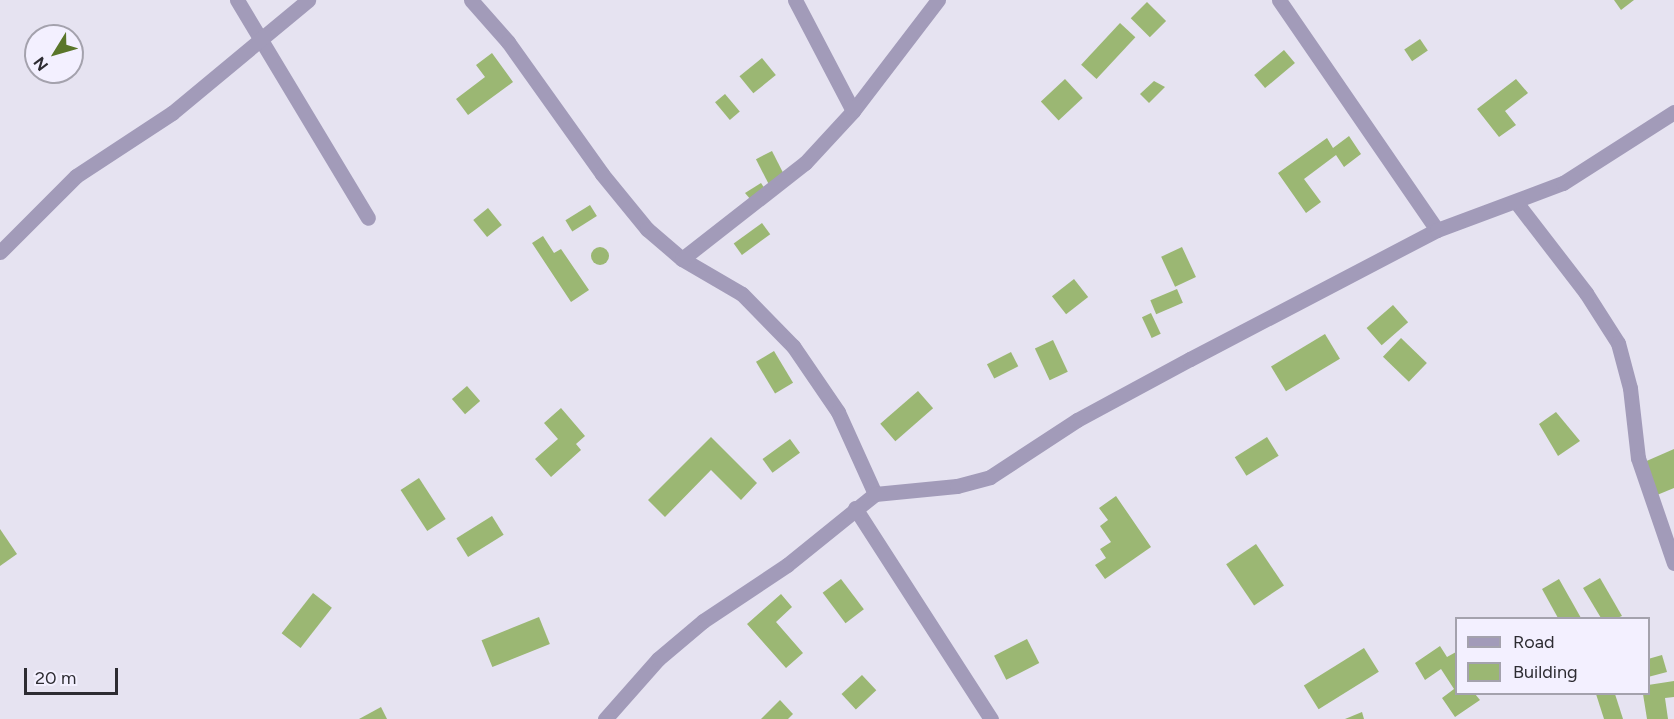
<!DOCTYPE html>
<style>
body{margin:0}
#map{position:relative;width:1674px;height:719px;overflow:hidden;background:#e6e3f1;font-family:Figtree,sans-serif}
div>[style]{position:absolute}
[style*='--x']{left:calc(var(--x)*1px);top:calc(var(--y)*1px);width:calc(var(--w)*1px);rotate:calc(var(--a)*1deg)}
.building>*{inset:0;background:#9bb773;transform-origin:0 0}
.round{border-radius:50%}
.minor>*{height:15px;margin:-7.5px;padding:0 7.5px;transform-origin:7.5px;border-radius:7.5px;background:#a29bb9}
span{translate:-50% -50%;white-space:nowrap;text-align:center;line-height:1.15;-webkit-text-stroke:4.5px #f3f0ff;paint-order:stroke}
.legend{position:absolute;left:1455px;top:617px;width:195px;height:78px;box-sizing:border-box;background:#f3f0ff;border:2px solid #a4a2ad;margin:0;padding:8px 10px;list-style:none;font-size:18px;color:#2d2c32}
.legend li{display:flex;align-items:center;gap:12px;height:30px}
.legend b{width:30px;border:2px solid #a4a2ad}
.north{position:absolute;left:24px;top:24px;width:60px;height:60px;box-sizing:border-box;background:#f3f0ff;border:2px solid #a4a2ad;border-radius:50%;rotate:233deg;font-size:16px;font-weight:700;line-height:24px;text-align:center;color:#2d2c32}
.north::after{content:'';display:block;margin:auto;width:21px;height:27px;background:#5a762a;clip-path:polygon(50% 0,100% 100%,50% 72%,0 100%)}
.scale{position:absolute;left:24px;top:668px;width:94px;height:27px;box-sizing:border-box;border:3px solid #2d2c32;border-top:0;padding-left:8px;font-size:18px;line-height:21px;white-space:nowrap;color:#2d2c32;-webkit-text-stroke:4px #f3f0ff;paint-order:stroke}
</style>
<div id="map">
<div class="building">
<i style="clip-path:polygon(1614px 0,1634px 0,1621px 10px)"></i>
<i style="left:1147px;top:2px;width:27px;height:23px;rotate:45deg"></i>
<i style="left:1120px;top:23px;width:21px;height:57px;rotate:43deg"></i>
<i style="left:1420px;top:39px;width:14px;height:19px;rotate:56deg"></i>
<i style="left:1284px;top:50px;width:17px;height:39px;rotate:50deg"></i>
<i style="clip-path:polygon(492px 53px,513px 82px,468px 115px,456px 99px,485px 77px,476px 65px)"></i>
<i style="left:762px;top:58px;width:22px;height:29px;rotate:51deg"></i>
<i style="left:1065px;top:79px;width:26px;height:33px;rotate:47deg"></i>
<i style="clip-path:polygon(1516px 79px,1528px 93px,1505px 111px,1516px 125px,1499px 137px,1477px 109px)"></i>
<i style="clip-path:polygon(1154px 81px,1165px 87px,1149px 103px,1140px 94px)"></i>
<i style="left:725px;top:94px;width:23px;height:13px;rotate:50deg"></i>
<i style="clip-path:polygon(1349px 136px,1361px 154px,1344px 167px,1336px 155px,1304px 179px,1321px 202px,1306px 213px,1278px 173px,1327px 138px,1333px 148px)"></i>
<i style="left:772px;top:151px;width:28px;height:18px;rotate:63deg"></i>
<i style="clip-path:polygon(761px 183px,767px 192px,751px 200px,745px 193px)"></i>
<i style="left:590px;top:205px;width:13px;height:29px;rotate:58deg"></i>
<i style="left:488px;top:208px;width:22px;height:19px;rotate:51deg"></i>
<i style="left:762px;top:223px;width:14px;height:35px;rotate:54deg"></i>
<i style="clip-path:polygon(543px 236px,554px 253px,561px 249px,589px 290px,571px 302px,532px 243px)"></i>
<i style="left:1182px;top:247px;width:33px;height:23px;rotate:65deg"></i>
<i class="round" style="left:591px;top:247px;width:18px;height:18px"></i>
<i style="left:1074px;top:279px;width:23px;height:28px;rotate:52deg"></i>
<i style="left:1177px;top:289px;width:15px;height:29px;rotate:67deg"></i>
<i style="left:1393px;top:305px;width:23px;height:35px;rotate:49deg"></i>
<i style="left:1151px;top:313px;width:23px;height:10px;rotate:65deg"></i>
<i style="left:1325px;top:334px;width:29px;height:63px;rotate:59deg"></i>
<i style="left:1401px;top:338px;width:36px;height:26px;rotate:44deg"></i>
<i style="left:1053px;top:340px;width:35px;height:20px;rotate:65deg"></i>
<i style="left:774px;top:351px;width:37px;height:21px;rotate:59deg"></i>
<i style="left:1011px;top:352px;width:16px;height:27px;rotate:63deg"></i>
<i style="left:467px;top:386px;width:20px;height:20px;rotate:49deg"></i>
<i style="left:918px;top:391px;width:23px;height:50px;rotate:49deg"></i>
<i style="clip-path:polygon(561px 408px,585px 436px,576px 444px,581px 450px,551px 477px,535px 459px,558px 439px,544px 423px)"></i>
<i style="clip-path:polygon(1556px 412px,1580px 441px,1558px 456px,1539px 424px)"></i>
<i style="clip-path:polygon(711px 437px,757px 483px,741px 500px,711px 470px,665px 517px,648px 500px)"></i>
<i style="left:1267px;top:437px;width:22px;height:38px;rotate:58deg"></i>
<i style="left:790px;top:439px;width:17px;height:34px;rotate:54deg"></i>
<i style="clip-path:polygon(1674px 449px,1674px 488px,1657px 495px,1642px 463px)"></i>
<i style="left:419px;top:478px;width:49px;height:22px;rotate:57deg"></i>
<i style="clip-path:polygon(1116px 496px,1151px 547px,1105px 579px,1095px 565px,1106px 558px,1100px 549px,1111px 542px,1100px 526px,1108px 520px,1099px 508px)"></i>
<i style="left:492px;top:516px;width:22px;height:42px;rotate:58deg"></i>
<i style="clip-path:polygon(0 529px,17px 554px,0 566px)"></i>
<i style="left:1256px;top:544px;width:50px;height:36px;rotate:56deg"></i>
<i style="clip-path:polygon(1600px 578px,1622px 616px,1617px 618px,1601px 618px,1583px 588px)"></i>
<i style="left:841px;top:579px;width:38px;height:23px;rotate:53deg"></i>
<i style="clip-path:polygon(1559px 579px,1581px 618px,1558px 618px,1542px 589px)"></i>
<i style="left:313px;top:593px;width:24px;height:51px;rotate:38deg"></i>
<i style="clip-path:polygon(781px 594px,792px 607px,776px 622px,803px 653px,786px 668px,747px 624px)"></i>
<i style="left:539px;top:617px;width:29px;height:62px;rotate:68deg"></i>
<i style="left:1027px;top:639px;width:27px;height:37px;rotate:63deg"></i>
<i style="clip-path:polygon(1440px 646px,1447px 657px,1456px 652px,1456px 694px,1475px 694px,1480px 700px,1455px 717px,1442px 698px,1454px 689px,1441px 669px,1425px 680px,1415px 663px)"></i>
<i style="left:1364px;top:648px;width:28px;height:71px;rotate:58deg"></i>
<i style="clip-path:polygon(1662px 655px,1667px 672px,1648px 677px,1648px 659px)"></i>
<i style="left:862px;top:675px;width:21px;height:28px;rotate:47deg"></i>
<i style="clip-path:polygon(1674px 681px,1674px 697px,1665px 698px,1668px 719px,1647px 719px,1643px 694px,1648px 694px,1648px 685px)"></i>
<i style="clip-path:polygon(1596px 694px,1615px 694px,1623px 719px,1604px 719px)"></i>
<i style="clip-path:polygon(780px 700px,793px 714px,788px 719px,761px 719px)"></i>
<i style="clip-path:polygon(381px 707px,387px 719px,359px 719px)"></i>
<i style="clip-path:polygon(1362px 712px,1364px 719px,1345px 719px)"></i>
</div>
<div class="minor">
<i style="--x:237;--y:0;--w:254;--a:59"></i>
<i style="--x:471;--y:0;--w:56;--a:48.6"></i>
<i style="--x:508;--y:42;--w:162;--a:54.5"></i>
<i style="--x:602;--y:174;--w:71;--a:50.7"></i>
<i style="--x:647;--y:229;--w:46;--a:40.6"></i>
<i style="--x:682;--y:259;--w:69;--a:30.3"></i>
<i style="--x:742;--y:294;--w:73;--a:45.6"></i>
<i style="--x:793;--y:346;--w:80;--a:55.7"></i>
<i style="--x:838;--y:412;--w:90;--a:65.7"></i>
<i style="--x:795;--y:0;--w:125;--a:62.4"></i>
<i style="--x:1279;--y:0;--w:279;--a:55.5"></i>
<i style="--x:1516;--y:202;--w:115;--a:52.4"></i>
<i style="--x:1586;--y:293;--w:59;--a:57.4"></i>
<i style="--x:1618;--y:343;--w:47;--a:75.1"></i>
<i style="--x:1630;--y:388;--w:70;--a:83.5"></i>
<i style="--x:1638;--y:458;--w:111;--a:71.1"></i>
<i style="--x:0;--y:252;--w:107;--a:-45"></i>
<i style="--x:76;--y:176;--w:115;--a:-33.3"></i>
<i style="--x:172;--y:113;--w:177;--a:-39.7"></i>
<i style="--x:682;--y:259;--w:156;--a:-38"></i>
<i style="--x:805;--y:163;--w:71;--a:-47.3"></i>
<i style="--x:853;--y:111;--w:140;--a:-52.6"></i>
<i style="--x:855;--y:508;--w:251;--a:57.2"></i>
<i style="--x:605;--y:719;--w:80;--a:-48.5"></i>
<i style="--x:658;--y:659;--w:59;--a:-40.2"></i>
<i style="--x:703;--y:621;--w:101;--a:-33.7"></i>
<i style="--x:787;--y:565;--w:113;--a:-38.9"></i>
<i style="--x:875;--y:494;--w:82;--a:-5.6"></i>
<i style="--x:957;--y:486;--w:34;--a:-15"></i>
<i style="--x:990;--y:477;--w:104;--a:-33.2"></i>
<i style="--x:1077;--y:420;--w:128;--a:-28.4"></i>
<i style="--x:1190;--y:359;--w:279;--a:-27.6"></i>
<i style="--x:1437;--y:230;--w:134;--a:-20.5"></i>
<i style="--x:1563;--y:183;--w:132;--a:-32.6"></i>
</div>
<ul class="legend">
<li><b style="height:8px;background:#a29bb9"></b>Road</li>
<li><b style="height:16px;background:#9bb773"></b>Building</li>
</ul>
<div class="north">N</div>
<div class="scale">20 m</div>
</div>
